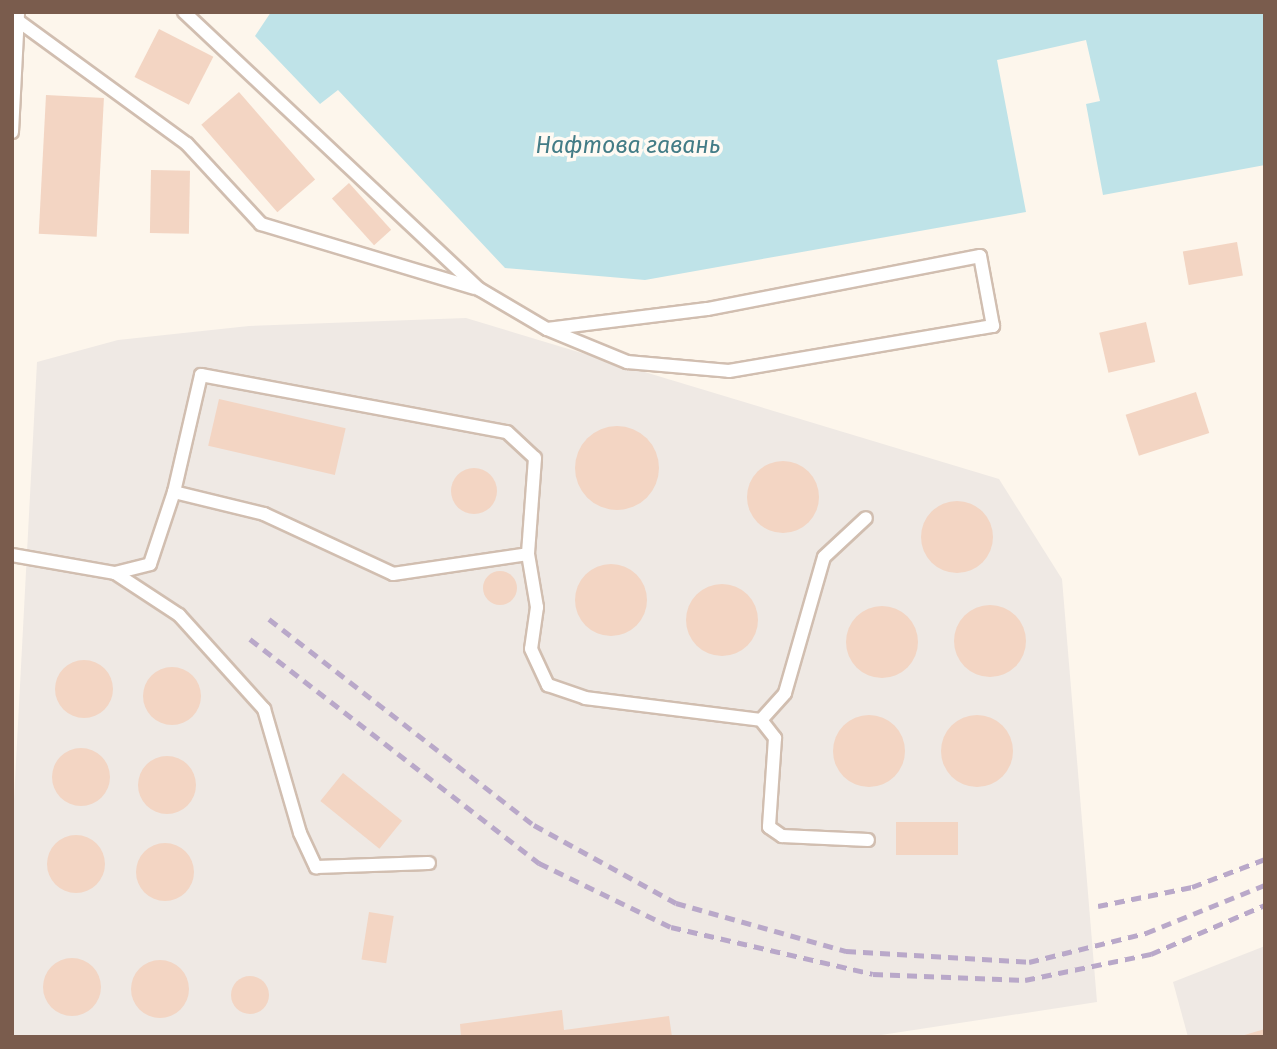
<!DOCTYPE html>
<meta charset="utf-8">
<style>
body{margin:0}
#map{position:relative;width:1277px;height:1049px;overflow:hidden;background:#fdf6ec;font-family:"Fira Sans",sans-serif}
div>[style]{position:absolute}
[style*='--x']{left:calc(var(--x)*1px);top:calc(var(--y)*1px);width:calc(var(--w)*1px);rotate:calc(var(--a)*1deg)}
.industrial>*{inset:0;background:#efe9e4}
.water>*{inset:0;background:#bfe3e8}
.building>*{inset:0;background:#f3d5c3;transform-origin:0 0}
.round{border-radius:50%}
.roads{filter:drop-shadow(2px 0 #d1beb0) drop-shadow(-2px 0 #d1beb0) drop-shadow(0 2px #d1beb0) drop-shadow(0 -2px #d1beb0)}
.lane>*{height:12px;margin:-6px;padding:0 6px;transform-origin:6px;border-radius:6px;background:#fff}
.rail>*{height:5px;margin-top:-2.5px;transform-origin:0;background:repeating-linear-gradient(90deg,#b9a8c9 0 10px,transparent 0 17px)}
span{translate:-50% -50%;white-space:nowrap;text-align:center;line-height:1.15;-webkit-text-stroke:7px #fffaf3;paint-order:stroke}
.water-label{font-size:23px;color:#437c86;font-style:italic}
.frame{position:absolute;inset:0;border:14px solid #7a5c4d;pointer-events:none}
</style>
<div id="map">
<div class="industrial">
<i style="clip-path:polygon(466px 318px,999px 479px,1062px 579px,1097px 1002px,868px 1037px,12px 1037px,12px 838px,37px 362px,118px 340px,249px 326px)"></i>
<i style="clip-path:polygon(1265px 946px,1265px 1037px,1188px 1037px,1173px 982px)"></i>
</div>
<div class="water">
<i style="clip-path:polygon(271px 12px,1265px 12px,1265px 165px,1103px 195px,1086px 104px,1100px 101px,1086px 40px,997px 60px,1026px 212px,645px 280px,505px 268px,338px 90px,320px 104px,255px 36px)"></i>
</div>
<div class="building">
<i style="left:159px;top:29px;width:61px;height:54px;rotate:27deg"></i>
<i style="left:239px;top:92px;width:116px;height:50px;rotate:49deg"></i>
<i style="left:46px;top:95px;width:58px;height:139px;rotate:3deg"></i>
<i style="left:151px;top:170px;width:39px;height:63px;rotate:1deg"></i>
<i style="left:349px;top:183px;width:63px;height:23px;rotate:48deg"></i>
<i style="left:1237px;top:242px;width:34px;height:55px;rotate:80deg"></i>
<i style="left:1146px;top:322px;width:41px;height:48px;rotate:77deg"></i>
<i style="left:1196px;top:392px;width:43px;height:74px;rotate:72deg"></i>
<i style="left:219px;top:399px;width:130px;height:48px;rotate:13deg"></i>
<i class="round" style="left:575px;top:426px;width:84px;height:84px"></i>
<i class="round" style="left:747px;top:461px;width:72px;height:72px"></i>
<i class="round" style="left:451px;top:468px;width:46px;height:46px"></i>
<i class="round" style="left:921px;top:501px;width:72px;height:72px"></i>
<i class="round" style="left:575px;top:564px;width:72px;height:72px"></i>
<i class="round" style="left:483px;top:571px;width:34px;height:34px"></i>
<i class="round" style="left:686px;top:584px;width:72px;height:72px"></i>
<i class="round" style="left:954px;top:605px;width:72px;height:72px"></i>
<i class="round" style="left:846px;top:606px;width:72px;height:72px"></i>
<i class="round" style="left:55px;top:660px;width:58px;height:58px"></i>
<i class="round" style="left:143px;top:667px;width:58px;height:58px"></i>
<i class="round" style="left:833px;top:715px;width:72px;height:72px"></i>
<i class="round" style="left:941px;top:715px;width:72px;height:72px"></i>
<i class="round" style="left:52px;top:748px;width:58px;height:58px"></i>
<i class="round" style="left:138px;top:756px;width:58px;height:58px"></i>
<i style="left:343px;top:773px;width:76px;height:36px;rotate:39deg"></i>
<i style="left:896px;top:822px;width:62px;height:33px"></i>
<i class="round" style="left:47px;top:835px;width:58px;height:58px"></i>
<i class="round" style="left:136px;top:843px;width:58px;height:58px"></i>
<i style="left:369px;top:912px;width:25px;height:48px;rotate:9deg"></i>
<i class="round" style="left:43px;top:958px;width:58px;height:58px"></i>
<i class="round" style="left:131px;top:960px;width:58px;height:58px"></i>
<i class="round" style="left:231px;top:976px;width:38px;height:38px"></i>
<i style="clip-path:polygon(562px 1010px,564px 1030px,669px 1016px,672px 1037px,461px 1037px,460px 1024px)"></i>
<i style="clip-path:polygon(1265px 1029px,1265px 1037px,1241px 1037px,1241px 1036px)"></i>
</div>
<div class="roads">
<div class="lane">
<i style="--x:184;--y:12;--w:405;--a:43.2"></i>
<i style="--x:479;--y:289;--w:79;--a:30.5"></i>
<i style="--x:547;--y:329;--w:87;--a:22.4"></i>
<i style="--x:627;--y:362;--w:102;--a:5"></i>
<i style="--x:729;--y:371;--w:268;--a:-9.7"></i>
<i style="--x:993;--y:326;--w:71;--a:-100.5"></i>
<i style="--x:980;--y:256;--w:278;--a:169"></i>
<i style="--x:707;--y:309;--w:161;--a:172.9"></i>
<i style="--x:17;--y:20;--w:210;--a:36.1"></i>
<i style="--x:187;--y:144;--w:109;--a:47.2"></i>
<i style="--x:261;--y:224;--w:223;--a:16.7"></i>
<i style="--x:12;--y:132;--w:119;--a:-87.1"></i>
<i style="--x:174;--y:492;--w:93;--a:13.7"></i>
<i style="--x:264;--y:514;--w:142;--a:24.9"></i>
<i style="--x:393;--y:574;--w:136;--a:-8.4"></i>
<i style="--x:528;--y:554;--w:54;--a:80.4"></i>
<i style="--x:537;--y:607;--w:42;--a:98.1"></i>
<i style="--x:531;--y:649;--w:40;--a:65"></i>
<i style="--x:548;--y:685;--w:39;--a:19"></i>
<i style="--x:585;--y:698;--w:177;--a:7.1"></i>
<i style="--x:761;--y:720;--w:23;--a:52"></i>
<i style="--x:775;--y:738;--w:89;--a:93.9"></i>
<i style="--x:769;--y:827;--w:16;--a:35"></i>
<i style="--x:782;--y:836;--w:86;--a:2.7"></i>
<i style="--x:12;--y:555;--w:105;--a:9.9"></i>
<i style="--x:115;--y:573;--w:77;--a:33.3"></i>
<i style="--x:179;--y:615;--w:127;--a:47.9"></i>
<i style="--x:264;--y:709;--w:129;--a:73.8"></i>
<i style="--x:300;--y:833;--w:38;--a:65"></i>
<i style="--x:316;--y:867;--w:113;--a:-2"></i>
<i style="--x:115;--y:573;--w:36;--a:-14"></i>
<i style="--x:150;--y:564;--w:76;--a:-71.6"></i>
<i style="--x:174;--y:492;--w:120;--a:-77"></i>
<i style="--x:201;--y:375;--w:311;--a:10.6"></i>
<i style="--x:507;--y:432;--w:38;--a:43"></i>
<i style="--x:535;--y:458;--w:96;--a:94.2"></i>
<i style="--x:761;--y:720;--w:36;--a:-48"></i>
<i style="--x:785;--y:693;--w:141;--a:-74"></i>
<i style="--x:824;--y:557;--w:57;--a:-42.9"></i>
</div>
</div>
<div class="rail">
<i style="--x:269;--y:619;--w:336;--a:37.9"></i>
<i style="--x:534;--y:825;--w:162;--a:28.8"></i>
<i style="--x:676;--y:903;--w:177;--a:15.8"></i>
<i style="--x:846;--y:951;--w:183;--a:3.4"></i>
<i style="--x:1029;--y:962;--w:121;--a:-13.9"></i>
<i style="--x:1146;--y:933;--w:128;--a:-22"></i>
<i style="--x:250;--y:639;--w:366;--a:37.8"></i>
<i style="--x:539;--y:863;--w:147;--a:25.9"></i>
<i style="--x:671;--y:927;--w:207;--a:13.1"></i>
<i style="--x:873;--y:974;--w:152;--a:2.3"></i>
<i style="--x:1025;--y:980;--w:129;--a:-11.7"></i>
<i style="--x:1151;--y:954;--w:124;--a:-23.3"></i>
<i style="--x:1098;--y:906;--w:96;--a:-11.4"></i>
<i style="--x:1192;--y:887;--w:78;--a:-21"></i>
</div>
<div class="water-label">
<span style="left:628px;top:145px">Нафтова гавань</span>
</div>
<div class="frame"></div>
</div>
